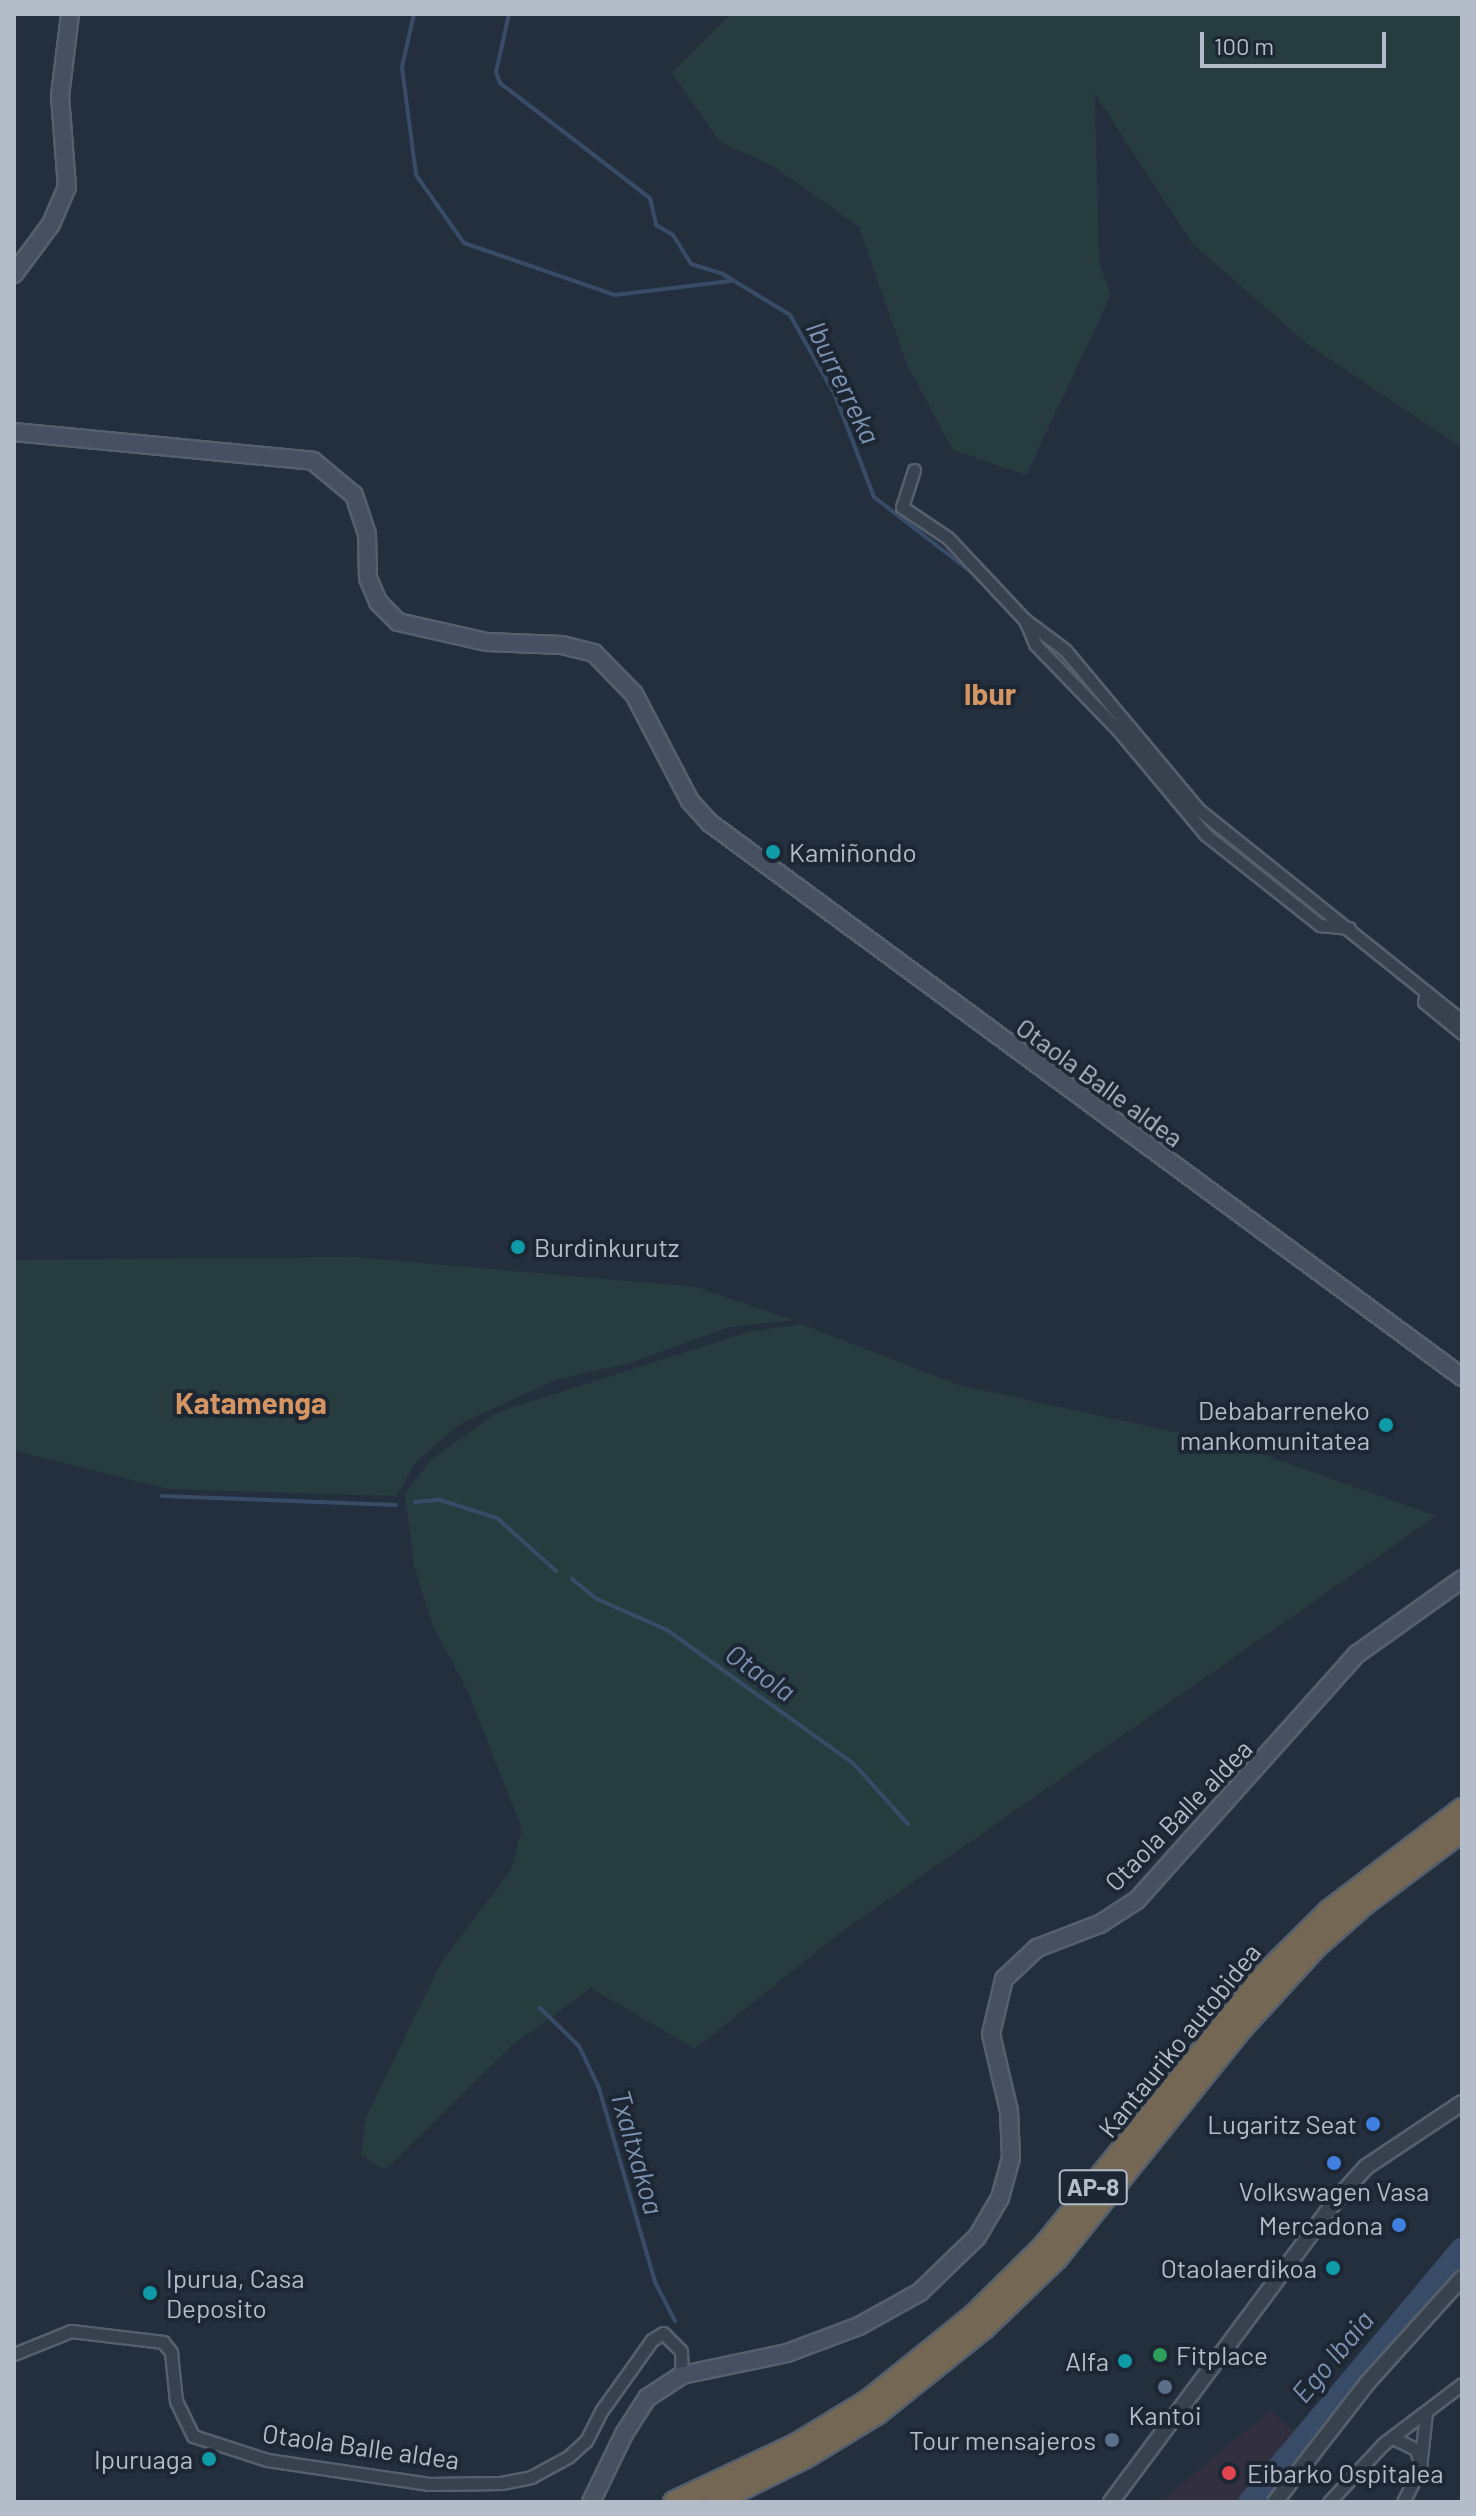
<!DOCTYPE html>
<meta charset="utf-8">
<style>
body{margin:0}
#map{position:relative;width:1476px;height:2516px;overflow:hidden;background:#242f3e;font-family:Barlow,sans-serif}
div>[style]{position:absolute}
[style*='--x']{left:calc(var(--x)*1px);top:calc(var(--y)*1px);width:calc(var(--w)*1px);rotate:calc(var(--a)*1deg)}
.medical>*{inset:0;background:#32303f}
.green>*{inset:0;background:#263c3f}
.stream>*{height:4px;margin:-2px;padding:0 2px;transform-origin:2px;border-radius:2px;background:#394c67}
.river>*{height:22px;margin:-11px;padding:0 11px;transform-origin:11px;border-radius:11px;background:#394c67}
.roads{filter:drop-shadow(2px 0 #565f6c) drop-shadow(-2px 0 #565f6c) drop-shadow(0 2px #565f6c) drop-shadow(0 -2px #565f6c)}
.minor>*{height:11px;margin:-5.5px;padding:0 5.5px;transform-origin:5.5px;border-radius:5.5px;background:#38414e}
.tertiary>*{height:14px;margin:-7px;padding:0 7px;transform-origin:7px;border-radius:7px;background:#38414e}
.secondary>*{height:16px;margin:-8px;padding:0 8px;transform-origin:8px;border-radius:8px;background:#465061}
.motorway>*{height:20px;margin:-10px;padding:0 10px;transform-origin:10px;border-radius:10px;background:#746855}
.dots>*{width:22px;height:22px;translate:-50% -50%;box-sizing:border-box;border:4px solid #1d2633;border-radius:50%}
span{translate:-50% -50%;white-space:nowrap;text-align:center;line-height:1.15;-webkit-text-stroke:8px #1d2633;paint-order:stroke}
.shield-label span{padding:2px 6px;background:#1d2633;border:2px solid;border-radius:6px;-webkit-text-stroke-width:0}
.shield-label{font-size:24px;color:#b4bcc9;font-weight:700}
.poi-label{font-size:26px;color:#b4bcc9}
.left{translate:0 -50%;text-align:left}
.right{translate:-100% -50%;text-align:right}
.street-label{font-size:26px;color:#b4bcc9}
.water-label{font-size:28px;color:#7c92b1;font-style:italic}
.quarter-label{font-size:30px;color:#d59563;font-weight:700}
.frame{position:absolute;inset:0;border:16px solid #b4bcc9;pointer-events:none}
.scale{position:absolute;left:1200px;top:32px;width:186px;height:36px;box-sizing:border-box;border:4px solid #b4bcc9;border-top:0;padding-left:10px;font-size:24px;line-height:28px;white-space:nowrap;color:#b4bcc9;-webkit-text-stroke:6px #1d2633;paint-order:stroke}
</style>
<div id="map">
<div class="medical">
<i style="clip-path:polygon(1270px 2411px,1295px 2432px,1241px 2502px,1160px 2502px)"></i>
</div>
<div class="green">
<i style="clip-path:polygon(731px 14px,1462px 14px,1462px 448px,1306px 343px,1192px 243px,1095px 94px,1099px 263px,1111px 295px,1026px 475px,953px 450px,907px 365px,859px 227px,776px 168px,719px 141px,672px 73px)"></i>
<i style="clip-path:polygon(354px 1257px,696px 1287px,793px 1320px,729px 1327px,630px 1363px,555px 1380px,460px 1424px,417px 1461px,396px 1496px,168px 1489px,14px 1451px,14px 1260px)"></i>
<i style="clip-path:polygon(801px 1324px,959px 1385px,1239px 1446px,1436px 1516px,836px 1936px,695px 2049px,591px 1988px,510px 2047px,385px 2170px,361px 2155px,366px 2117px,442px 1961px,511px 1870px,522px 1828px,467px 1690px,433px 1626px,414px 1567px,405px 1494px,432px 1459px,498px 1412px,749px 1332px)"></i>
</div>
<div class="stream">
<i style="--x:414;--y:14;--w:54;--a:102.8"></i>
<i style="--x:402;--y:67;--w:109;--a:82.6"></i>
<i style="--x:416;--y:175;--w:83;--a:54.8"></i>
<i style="--x:464;--y:243;--w:160;--a:19"></i>
<i style="--x:615;--y:295;--w:116;--a:-6.9"></i>
<i style="--x:509;--y:14;--w:59;--a:102.6"></i>
<i style="--x:496;--y:72;--w:12;--a:70"></i>
<i style="--x:500;--y:83;--w:189;--a:37.5"></i>
<i style="--x:650;--y:198;--w:28;--a:77"></i>
<i style="--x:656;--y:225;--w:20;--a:30"></i>
<i style="--x:673;--y:235;--w:34;--a:58"></i>
<i style="--x:691;--y:264;--w:31;--a:17"></i>
<i style="--x:721;--y:273;--w:81;--a:31.3"></i>
<i style="--x:790;--y:315;--w:92;--a:60.6"></i>
<i style="--x:835;--y:395;--w:109;--a:69.1"></i>
<i style="--x:874;--y:497;--w:128;--a:37.7"></i>
<i style="--x:162;--y:1496;--w:234;--a:2.2"></i>
<i style="--x:415;--y:1502;--w:25;--a:-5"></i>
<i style="--x:440;--y:1500;--w:60;--a:17.5"></i>
<i style="--x:497;--y:1518;--w:79;--a:41.9"></i>
<i style="--x:572;--y:1579;--w:32;--a:39"></i>
<i style="--x:597;--y:1599;--w:77;--a:23.9"></i>
<i style="--x:667;--y:1630;--w:229;--a:35.6"></i>
<i style="--x:853;--y:1763;--w:82;--a:48"></i>
<i style="--x:540;--y:2008;--w:54;--a:44.3"></i>
<i style="--x:579;--y:2046;--w:47;--a:64.5"></i>
<i style="--x:599;--y:2088;--w:202;--a:73.9"></i>
<i style="--x:655;--y:2282;--w:44;--a:62.9"></i>
</div>
<div class="river">
<i style="--x:1249;--y:2502;--w:331;--a:-50"></i>
</div>
<div class="roads">
<div class="minor">
<i style="--x:914;--y:470;--w:39;--a:108"></i>
<i style="--x:902;--y:507;--w:55;--a:34"></i>
<i style="--x:948;--y:538;--w:112;--a:46.8"></i>
<i style="--x:1025;--y:620;--w:50;--a:36.9"></i>
<i style="--x:1065;--y:650;--w:209;--a:50.1"></i>
<i style="--x:1199;--y:810;--w:337;--a:38.7"></i>
<i style="--x:1025;--y:620;--w:26;--a:67"></i>
<i style="--x:1035;--y:644;--w:121;--a:46"></i>
<i style="--x:1119;--y:731;--w:134;--a:50.1"></i>
<i style="--x:1205;--y:834;--w:147;--a:38.4"></i>
<i style="--x:1320;--y:925;--w:29;--a:6"></i>
<i style="--x:1426;--y:992;--w:10;--a:101"></i>
<i style="--x:1424;--y:1002;--w:49;--a:39.2"></i>
<i style="--x:14;--y:2354;--w:61;--a:-22"></i>
<i style="--x:71;--y:2331;--w:93;--a:6.8"></i>
<i style="--x:163;--y:2342;--w:13;--a:51"></i>
<i style="--x:171;--y:2352;--w:49;--a:84.2"></i>
<i style="--x:176;--y:2401;--w:39;--a:64"></i>
<i style="--x:193;--y:2436;--w:78;--a:18"></i>
<i style="--x:267;--y:2460;--w:164;--a:8.4"></i>
<i style="--x:429;--y:2484;--w:72;--a:-0.8"></i>
<i style="--x:501;--y:2483;--w:31;--a:-11"></i>
<i style="--x:531;--y:2477;--w:42;--a:-28.4"></i>
<i style="--x:568;--y:2457;--w:24;--a:-42"></i>
<i style="--x:586;--y:2441;--w:35;--a:-63"></i>
<i style="--x:602;--y:2410;--w:86;--a:-54.5"></i>
<i style="--x:652;--y:2340;--w:13;--a:-32"></i>
<i style="--x:663;--y:2333;--w:25;--a:45"></i>
<i style="--x:681;--y:2351;--w:24;--a:88"></i>
<i style="--x:1393;--y:2438;--w:25;--a:26"></i>
<i style="--x:1416;--y:2449;--w:12;--a:76"></i>
<i style="--x:1329;--y:2502;--w:79;--a:-47"></i>
<i style="--x:1383;--y:2444;--w:99;--a:-37.2"></i>
<i style="--x:1403;--y:2502;--w:38;--a:-63"></i>
<i style="--x:1420;--y:2468;--w:56;--a:-83.9"></i>
</div>
<div class="tertiary">
<i style="--x:1111;--y:2502;--w:379;--a:-53.3"></i>
<i style="--x:1338;--y:2198;--w:42;--a:-47.9"></i>
<i style="--x:1366;--y:2167;--w:115;--a:-33.7"></i>
<i style="--x:1275;--y:2502;--w:152;--a:-52.2"></i>
<i style="--x:1368;--y:2382;--w:140;--a:-47.9"></i>
</div>
<div class="secondary">
<i style="--x:14;--y:274;--w:62;--a:-53.5"></i>
<i style="--x:51;--y:224;--w:40;--a:-66.6"></i>
<i style="--x:67;--y:187;--w:91;--a:-94.4"></i>
<i style="--x:60;--y:96;--w:83;--a:-83"></i>
<i style="--x:14;--y:432;--w:300;--a:5.5"></i>
<i style="--x:313;--y:461;--w:53;--a:39.7"></i>
<i style="--x:354;--y:495;--w:41;--a:71.6"></i>
<i style="--x:367;--y:534;--w:44;--a:88.7"></i>
<i style="--x:368;--y:578;--w:26;--a:67"></i>
<i style="--x:378;--y:602;--w:28;--a:45"></i>
<i style="--x:398;--y:622;--w:91;--a:12.7"></i>
<i style="--x:487;--y:642;--w:75;--a:2.3"></i>
<i style="--x:562;--y:645;--w:33;--a:14"></i>
<i style="--x:594;--y:653;--w:57;--a:45.7"></i>
<i style="--x:634;--y:694;--w:121;--a:62.4"></i>
<i style="--x:690;--y:801;--w:30;--a:48"></i>
<i style="--x:710;--y:823;--w:934;--a:36.38"></i>
<i style="--x:591;--y:2502;--w:76;--a:-64.1"></i>
<i style="--x:624;--y:2434;--w:43;--a:-57.4"></i>
<i style="--x:647;--y:2398;--w:42;--a:-33.3"></i>
<i style="--x:682;--y:2375;--w:107;--a:-11.8"></i>
<i style="--x:787;--y:2353;--w:77;--a:-20.6"></i>
<i style="--x:859;--y:2326;--w:70;--a:-29.1"></i>
<i style="--x:920;--y:2292;--w:79;--a:-44"></i>
<i style="--x:977;--y:2237;--w:45;--a:-59.5"></i>
<i style="--x:1000;--y:2198;--w:41;--a:-74.6"></i>
<i style="--x:1011;--y:2158;--w:47;--a:-92.4"></i>
<i style="--x:1009;--y:2111;--w:79;--a:-103.2"></i>
<i style="--x:991;--y:2034;--w:57;--a:-76.7"></i>
<i style="--x:1004;--y:1979;--w:45;--a:-43.2"></i>
<i style="--x:1037;--y:1948;--w:67;--a:-20.9"></i>
<i style="--x:1100;--y:1924;--w:44;--a:-33"></i>
<i style="--x:1137;--y:1900;--w:330;--a:-48.2"></i>
<i style="--x:1357;--y:1654;--w:129;--a:-35.5"></i>
</div>
<div class="motorway">
<i style="--x:674;--y:2502;--w:136;--a:-25.2"></i>
<i style="--x:797;--y:2444;--w:84;--a:-31.4"></i>
<i style="--x:869;--y:2400;--w:132;--a:-38.9"></i>
<i style="--x:972;--y:2317;--w:101;--a:-44.6"></i>
<i style="--x:1044;--y:2246;--w:343;--a:-51"></i>
<i style="--x:1260;--y:1979;--w:98;--a:-44.6"></i>
<i style="--x:1330;--y:1910;--w:166;--a:-37.4"></i>
<i style="--x:715;--y:2502;--w:102;--a:-26.3"></i>
<i style="--x:806;--y:2457;--w:84;--a:-31.4"></i>
<i style="--x:878;--y:2413;--w:136;--a:-38.7"></i>
<i style="--x:984;--y:2328;--w:101;--a:-43.8"></i>
<i style="--x:1057;--y:2258;--w:295;--a:-51.2"></i>
<i style="--x:1242;--y:2028;--w:111;--a:-47.6"></i>
<i style="--x:1317;--y:1946;--w:65;--a:-41.3"></i>
<i style="--x:1366;--y:1903;--w:120;--a:-36.9"></i>
</div>
</div>
<div class="dots">
<i style="left:773px;top:852px;background:#0f9aa8"></i>
<i style="left:518px;top:1247px;background:#0f9aa8"></i>
<i style="left:1386px;top:1425px;background:#0f9aa8"></i>
<i style="left:1373px;top:2124px;background:#3f7fe0"></i>
<i style="left:1334px;top:2163px;background:#3f7fe0"></i>
<i style="left:1399px;top:2225px;background:#3f7fe0"></i>
<i style="left:1333px;top:2268px;background:#0f9aa8"></i>
<i style="left:150px;top:2293px;background:#0f9aa8"></i>
<i style="left:1160px;top:2355px;background:#2e9e5b"></i>
<i style="left:1125px;top:2361px;background:#0f9aa8"></i>
<i style="left:1165px;top:2387px;background:#5c6f8a"></i>
<i style="left:1112px;top:2440px;background:#5c6f8a"></i>
<i style="left:209px;top:2459px;background:#0f9aa8"></i>
<i style="left:1229px;top:2473px;background:#e0444e"></i>
</div>
<div class="shield-label">
<span style="left:1093px;top:2187px">AP-8</span>
</div>
<div class="poi-label">
<span class="left" style="left:789px;top:852px">Kamiñondo</span>
<span class="left" style="left:534px;top:1247px">Burdinkurutz</span>
<span class="right" style="left:1370px;top:1425px">Debabarreneko<br>mankomunitatea</span>
<span class="right" style="left:1357px;top:2124px">Lugaritz Seat</span>
<span style="left:1334px;top:2191px">Volkswagen Vasa</span>
<span class="right" style="left:1383px;top:2225px">Mercadona</span>
<span class="right" style="left:1317px;top:2268px">Otaolaerdikoa</span>
<span class="left" style="left:166px;top:2293px">Ipurua, Casa<br>Deposito</span>
<span class="left" style="left:1176px;top:2355px">Fitplace</span>
<span class="right" style="left:1109px;top:2361px">Alfa</span>
<span style="left:1165px;top:2415px">Kantoi</span>
<span class="right" style="left:1096px;top:2440px">Tour mensajeros</span>
<span class="right" style="left:193px;top:2459px">Ipuruaga</span>
<span class="left" style="left:1247px;top:2473px">Eibarko Ospitalea</span>
</div>
<div class="street-label">
<span style="left:1100px;top:1082px;rotate:36deg">Otaola Balle aldea</span>
<span style="left:1178px;top:1815px;rotate:-46deg">Otaola Balle aldea</span>
<span style="left:1179px;top:2040px;rotate:-51deg">Kantauriko autobidea</span>
<span style="left:361px;top:2446px;rotate:8deg">Otaola Balle aldea</span>
</div>
<div class="water-label">
<span style="left:844px;top:382px;rotate:64deg">Iburrerreka</span>
<span style="left:761px;top:1672px;rotate:35deg">Otaola</span>
<span style="left:638px;top:2152px;rotate:74deg">Txaltxakoa</span>
<span style="left:1332px;top:2356px;rotate:-50deg">Ego Ibaia</span>
</div>
<div class="quarter-label">
<span style="left:990px;top:693px">Ibur</span>
<span style="left:251px;top:1402px">Katamenga</span>
</div>
<div class="frame"></div>
<div class="scale">100 m</div>
</div>
